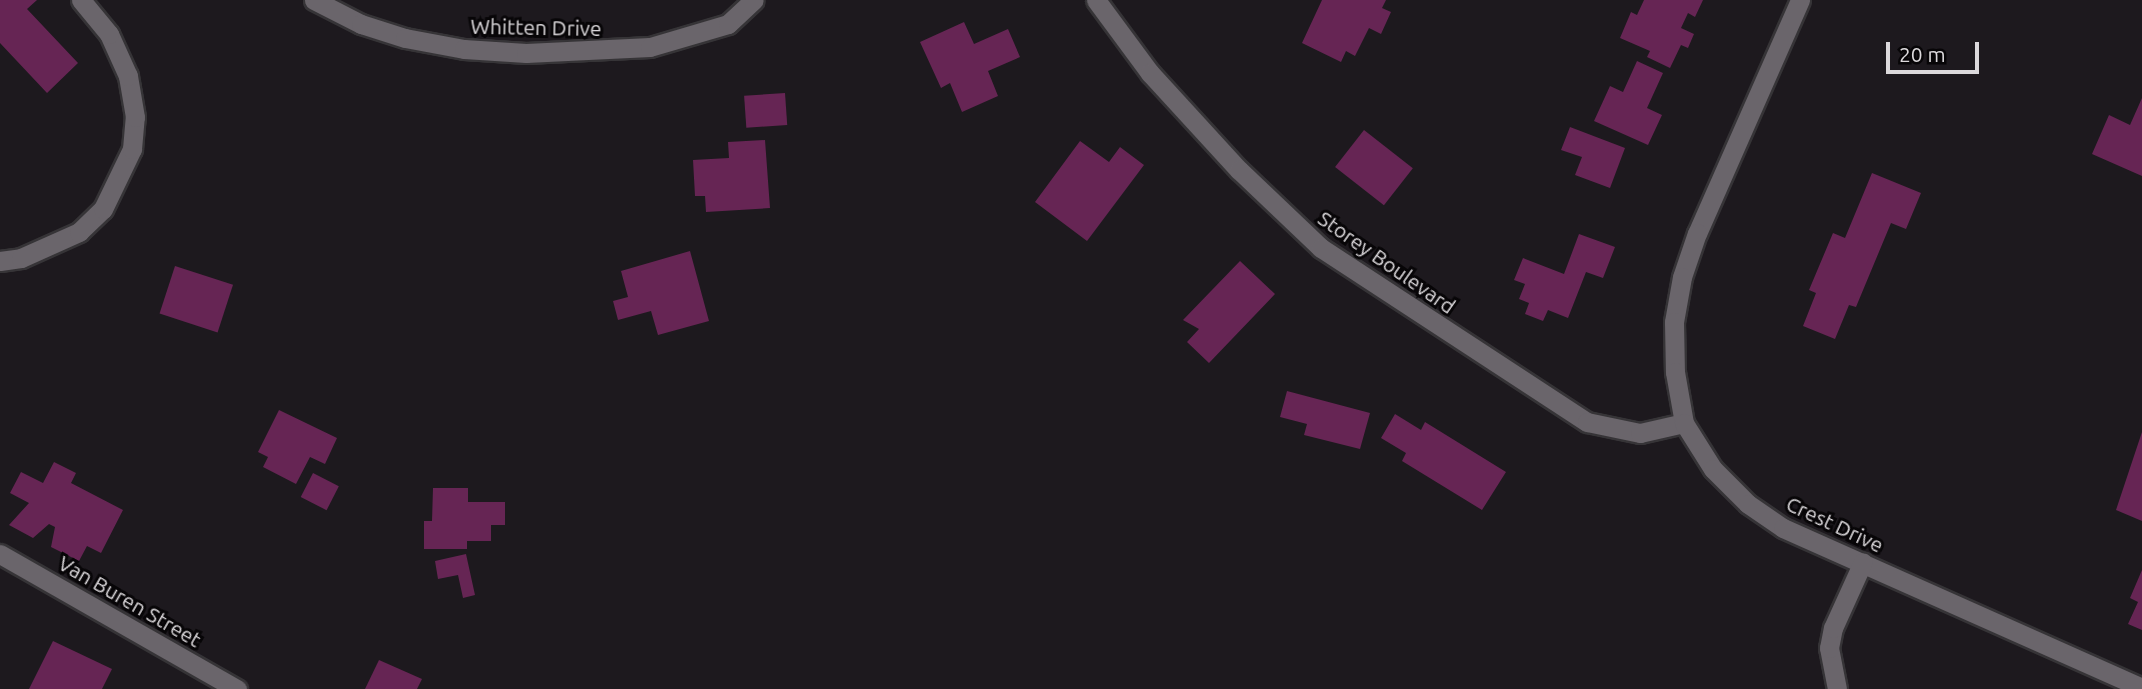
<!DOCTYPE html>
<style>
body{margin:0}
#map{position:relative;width:2142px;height:689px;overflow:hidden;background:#1d191e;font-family:Ubuntu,sans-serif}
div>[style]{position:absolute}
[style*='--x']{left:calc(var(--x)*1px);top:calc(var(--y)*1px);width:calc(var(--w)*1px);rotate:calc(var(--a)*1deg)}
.building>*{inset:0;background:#662554;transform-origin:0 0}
.roads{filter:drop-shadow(2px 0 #363437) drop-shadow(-2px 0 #363437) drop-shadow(0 2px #363437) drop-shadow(0 -2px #363437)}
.minor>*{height:19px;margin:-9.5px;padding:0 9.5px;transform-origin:9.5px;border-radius:9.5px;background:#6a656b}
.tertiary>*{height:19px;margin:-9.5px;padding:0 9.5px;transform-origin:9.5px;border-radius:9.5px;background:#6a656b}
span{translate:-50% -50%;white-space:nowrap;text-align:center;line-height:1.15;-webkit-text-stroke:6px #070507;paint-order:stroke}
.street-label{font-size:21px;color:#dcd9dc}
.scale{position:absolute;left:1886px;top:42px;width:93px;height:32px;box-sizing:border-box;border:4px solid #dcd9dc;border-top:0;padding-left:9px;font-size:21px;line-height:24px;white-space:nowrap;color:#dcd9dc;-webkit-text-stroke:5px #070507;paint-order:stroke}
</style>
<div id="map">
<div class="building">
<i style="clip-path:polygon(0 0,37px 0,27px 9px,78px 63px,47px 93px,0 43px)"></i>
<i style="clip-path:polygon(1322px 0,1386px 0,1382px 8px,1391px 12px,1381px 34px,1369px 28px,1355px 56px,1346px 51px,1341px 62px,1302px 43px)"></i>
<i style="clip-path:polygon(1644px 0,1703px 0,1695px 17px,1688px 13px,1681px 28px,1694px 34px,1688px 48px,1681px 45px,1670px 68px,1647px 57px,1650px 51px,1620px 38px,1631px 12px,1637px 15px)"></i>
<i style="clip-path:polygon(964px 22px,974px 44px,1008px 29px,1020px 57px,988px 71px,998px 96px,962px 112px,950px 83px,941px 88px,920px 42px)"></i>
<i style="clip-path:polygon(1637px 61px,1663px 73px,1647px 108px,1662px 115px,1648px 145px,1594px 121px,1610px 86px,1623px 92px)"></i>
<i style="left:785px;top:93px;width:32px;height:41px;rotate:86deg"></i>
<i style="clip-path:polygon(2142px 98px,2142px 176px,2092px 154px,2109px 115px,2130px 125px)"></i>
<i style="clip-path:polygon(1570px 127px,1625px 148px,1610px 188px,1575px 175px,1582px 157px,1561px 150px)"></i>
<i style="left:1364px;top:130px;width:62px;height:47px;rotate:38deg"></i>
<i style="clip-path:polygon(765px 140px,770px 208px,706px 212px,705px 196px,695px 196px,693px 160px,729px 158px,728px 142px)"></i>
<i style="clip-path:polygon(1080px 141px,1109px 162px,1120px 147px,1144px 165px,1087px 241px,1035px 202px)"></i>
<i style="clip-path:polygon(1872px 173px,1921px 193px,1906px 229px,1891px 223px,1856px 307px,1849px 305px,1835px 339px,1803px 326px,1816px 293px,1809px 290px,1833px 233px,1845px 238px)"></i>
<i style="clip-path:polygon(1579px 234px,1615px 247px,1603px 278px,1586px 272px,1568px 318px,1548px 310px,1543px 321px,1525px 314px,1529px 303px,1519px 299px,1525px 284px,1514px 280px,1523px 258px,1564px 274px)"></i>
<i style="clip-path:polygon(690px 251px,709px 321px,658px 335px,651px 311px,618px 320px,613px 301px,628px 297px,621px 271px)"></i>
<i style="clip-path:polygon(1240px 261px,1275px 294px,1209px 363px,1187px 342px,1199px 329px,1183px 320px)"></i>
<i style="left:175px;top:266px;width:61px;height:50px;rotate:18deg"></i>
<i style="clip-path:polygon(1287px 391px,1370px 413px,1360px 449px,1304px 435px,1307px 424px,1280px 417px)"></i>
<i style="clip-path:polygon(279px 410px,337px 438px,325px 464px,310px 457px,296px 484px,263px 467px,268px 457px,258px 452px)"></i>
<i style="clip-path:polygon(1395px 414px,1421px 430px,1425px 422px,1506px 472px,1482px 510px,1402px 461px,1406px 453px,1381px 438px)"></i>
<i style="clip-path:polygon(2142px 432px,2142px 521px,2116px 510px)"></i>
<i style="clip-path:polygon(54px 462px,76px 473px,71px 483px,123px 510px,101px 553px,87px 546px,79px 561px,51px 547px,55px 527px,49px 524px,33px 538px,9px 525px,29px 503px,10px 493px,21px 472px,43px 483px)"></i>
<i style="left:313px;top:473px;width:29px;height:27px;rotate:27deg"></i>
<i style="clip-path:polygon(433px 488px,468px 488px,468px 502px,505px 502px,505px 525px,491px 525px,491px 541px,467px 541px,467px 549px,424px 549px,424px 521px,432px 521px)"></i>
<i style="clip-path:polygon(466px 554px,475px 595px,463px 598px,458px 575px,438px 579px,435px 561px)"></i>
<i style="clip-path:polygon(2142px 570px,2142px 630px,2128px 624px,2138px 602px,2130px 598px)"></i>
<i style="clip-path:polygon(53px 641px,112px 669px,102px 689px,29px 689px)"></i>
<i style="clip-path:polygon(379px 660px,422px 679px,417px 689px,365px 689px)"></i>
</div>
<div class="roads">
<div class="minor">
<i style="--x:314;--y:0;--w:53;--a:27.1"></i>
<i style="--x:361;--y:24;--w:46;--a:17.7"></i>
<i style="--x:405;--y:38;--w:60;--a:10.6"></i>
<i style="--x:464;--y:49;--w:62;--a:3.7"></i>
<i style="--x:526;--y:53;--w:124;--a:-2.8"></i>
<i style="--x:650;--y:47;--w:81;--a:-16.4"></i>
<i style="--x:728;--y:24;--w:35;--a:-43"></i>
<i style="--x:1096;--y:0;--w:91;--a:53.5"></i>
<i style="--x:1150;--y:73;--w:132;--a:47.5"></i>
<i style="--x:1239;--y:170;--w:113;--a:43.6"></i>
<i style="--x:1321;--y:248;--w:318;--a:33.2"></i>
<i style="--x:1587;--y:422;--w:54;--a:11.7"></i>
<i style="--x:1640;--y:433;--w:45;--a:-12.8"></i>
<i style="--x:1800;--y:0;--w:255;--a:113.8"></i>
<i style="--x:1697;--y:233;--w:46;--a:108.8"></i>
<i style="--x:1682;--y:277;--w:46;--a:100.1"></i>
<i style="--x:1674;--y:322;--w:50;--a:88.9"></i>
<i style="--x:1675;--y:372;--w:52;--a:80"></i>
<i style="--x:1684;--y:423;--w:54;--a:57.8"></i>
<i style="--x:1713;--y:469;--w:49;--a:45"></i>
<i style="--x:1748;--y:504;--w:42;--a:34.4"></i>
<i style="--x:1783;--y:528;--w:393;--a:24"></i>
<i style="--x:0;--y:554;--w:273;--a:29.7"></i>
<i style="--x:1837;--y:689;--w:42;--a:-101"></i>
<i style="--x:1829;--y:648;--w:20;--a:-79"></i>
<i style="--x:1833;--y:628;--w:72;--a:-65.6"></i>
</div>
<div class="tertiary">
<i style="--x:0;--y:261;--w:21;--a:-8"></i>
<i style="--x:21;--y:258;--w:64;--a:-24.1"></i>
<i style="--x:79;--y:232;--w:33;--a:-44"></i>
<i style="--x:103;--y:209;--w:67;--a:-64.2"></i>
<i style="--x:132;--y:149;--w:32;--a:-85"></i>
<i style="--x:135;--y:117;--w:42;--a:-99.7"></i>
<i style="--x:128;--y:76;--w:46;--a:-114.3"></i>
<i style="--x:109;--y:34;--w:44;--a:-129.5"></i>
</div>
</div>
<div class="street-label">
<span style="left:536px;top:27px;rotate:1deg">Whitten Drive</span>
<span style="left:1387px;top:262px;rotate:35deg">Storey Boulevard</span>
<span style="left:1835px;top:524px;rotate:25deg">Crest Drive</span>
<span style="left:130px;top:601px;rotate:30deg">Van Buren Street</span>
</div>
<div class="scale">20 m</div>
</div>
